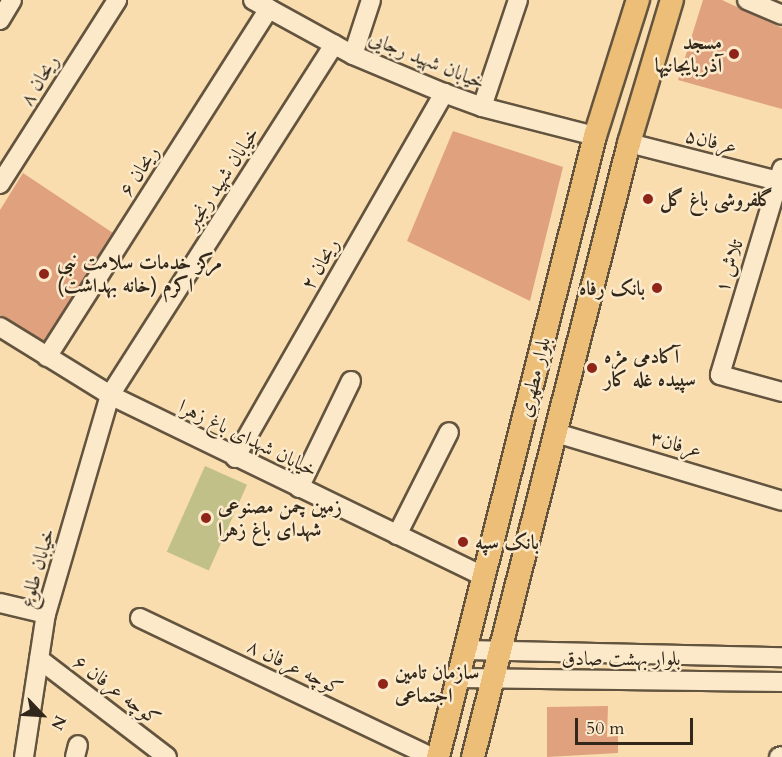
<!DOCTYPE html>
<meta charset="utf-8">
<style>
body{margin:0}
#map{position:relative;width:782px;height:757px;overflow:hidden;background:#f9ddae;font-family:Cardo,Amiri,serif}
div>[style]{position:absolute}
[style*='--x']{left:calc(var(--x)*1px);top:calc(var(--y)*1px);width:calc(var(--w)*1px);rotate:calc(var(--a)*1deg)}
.green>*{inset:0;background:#c1c088;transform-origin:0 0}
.building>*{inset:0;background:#e0a27e}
.roads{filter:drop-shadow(2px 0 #63543f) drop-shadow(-2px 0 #63543f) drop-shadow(0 2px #63543f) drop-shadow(0 -2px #63543f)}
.minor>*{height:18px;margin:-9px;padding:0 9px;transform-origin:9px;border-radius:9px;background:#fbe9ca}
.major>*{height:22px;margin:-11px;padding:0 11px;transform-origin:11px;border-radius:11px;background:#ecbe77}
.dots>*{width:16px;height:16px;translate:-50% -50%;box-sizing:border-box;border:3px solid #fbe9ca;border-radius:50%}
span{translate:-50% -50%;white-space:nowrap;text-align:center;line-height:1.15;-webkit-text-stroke:5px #fbe9ca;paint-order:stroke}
.poi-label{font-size:20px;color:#31271a;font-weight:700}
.right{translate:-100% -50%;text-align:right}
.left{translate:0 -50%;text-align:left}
.street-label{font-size:20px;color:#31271a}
.north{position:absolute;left:12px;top:685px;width:60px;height:60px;-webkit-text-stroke:4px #fbe9ca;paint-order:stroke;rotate:115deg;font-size:16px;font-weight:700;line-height:24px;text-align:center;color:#31271a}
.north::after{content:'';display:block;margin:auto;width:21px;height:27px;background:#31271a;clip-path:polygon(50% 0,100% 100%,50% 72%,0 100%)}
.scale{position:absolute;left:575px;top:718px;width:118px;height:27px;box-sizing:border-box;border:3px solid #31271a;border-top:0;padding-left:8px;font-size:18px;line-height:21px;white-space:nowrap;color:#31271a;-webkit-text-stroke:4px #fbe9ca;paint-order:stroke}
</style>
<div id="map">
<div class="green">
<i style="left:205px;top:466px;width:46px;height:94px;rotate:24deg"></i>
</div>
<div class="building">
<i style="clip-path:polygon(703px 0,722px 0,782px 28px,782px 109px,678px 80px)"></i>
<i style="clip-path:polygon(453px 131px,563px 167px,530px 301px,407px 241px)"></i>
<i style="clip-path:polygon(23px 173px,113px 233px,44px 341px,0 315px,0 210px)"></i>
<i style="clip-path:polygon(608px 706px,607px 737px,618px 736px,618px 753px,547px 757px,547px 707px)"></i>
</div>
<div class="roads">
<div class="minor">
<i style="--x:253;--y:0;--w:114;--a:28.8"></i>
<i style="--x:353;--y:55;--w:99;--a:22.7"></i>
<i style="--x:444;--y:93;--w:40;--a:20.2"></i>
<i style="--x:482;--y:107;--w:117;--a:14.4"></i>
<i style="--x:747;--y:0;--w:38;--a:23"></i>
<i style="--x:0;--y:20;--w:23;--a:-59"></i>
<i style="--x:353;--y:55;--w:58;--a:-71.9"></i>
<i style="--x:482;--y:107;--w:113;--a:-71.4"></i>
<i style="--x:629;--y:143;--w:158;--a:14.3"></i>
<i style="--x:782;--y:169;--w:215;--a:106.8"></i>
<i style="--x:720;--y:375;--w:64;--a:15.3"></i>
<i style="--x:0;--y:184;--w:218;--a:-57.5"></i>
<i style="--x:0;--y:327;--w:129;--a:31.7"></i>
<i style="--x:110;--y:395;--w:415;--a:25.9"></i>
<i style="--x:47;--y:357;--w:413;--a:-57.5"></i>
<i style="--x:556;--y:433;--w:236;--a:16.7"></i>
<i style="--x:235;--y:458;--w:421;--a:-60.2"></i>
<i style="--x:299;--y:488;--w:119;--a:-64.1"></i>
<i style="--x:397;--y:535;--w:115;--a:-63.2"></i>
<i style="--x:0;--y:603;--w:47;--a:13.4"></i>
<i style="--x:140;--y:618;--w:322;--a:25.5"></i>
<i style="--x:466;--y:650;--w:316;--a:1.3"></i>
<i style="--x:39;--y:659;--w:161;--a:37.4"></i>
<i style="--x:459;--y:678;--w:323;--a:0.7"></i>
<i style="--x:24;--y:757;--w:145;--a:-81.3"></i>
<i style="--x:46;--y:614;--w:228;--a:-73.7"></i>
<i style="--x:110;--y:395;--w:416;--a:-57.4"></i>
<i style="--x:75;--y:757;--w:12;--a:-76"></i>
<i style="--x:779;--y:757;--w:3;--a:-18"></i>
</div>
<div class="major">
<i style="--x:438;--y:757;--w:641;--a:-75.81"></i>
<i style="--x:595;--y:136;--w:143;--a:-72.5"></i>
<i style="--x:473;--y:757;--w:634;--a:-75.74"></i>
<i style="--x:629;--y:143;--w:149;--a:-73.3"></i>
</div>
</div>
<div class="dots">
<i style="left:734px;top:54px;background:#8f2418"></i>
<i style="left:648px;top:199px;background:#8f2418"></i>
<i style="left:44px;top:274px;background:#8f2418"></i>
<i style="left:657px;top:288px;background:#8f2418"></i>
<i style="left:592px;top:368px;background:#8f2418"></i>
<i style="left:206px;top:518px;background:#8f2418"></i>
<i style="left:463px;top:542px;background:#8f2418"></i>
<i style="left:383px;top:684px;background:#8f2418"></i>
</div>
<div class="poi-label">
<span class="right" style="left:722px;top:54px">مسجد<br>آذربایجانیها</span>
<span class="left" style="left:660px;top:199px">گلفروشی باغ گل</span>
<span class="left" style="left:57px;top:274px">مرکز خدمات سلامت نبی<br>اکرم (خانه بهداشت)</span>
<span class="right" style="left:645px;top:288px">بانک رفاه</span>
<span class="left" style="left:604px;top:368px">آکادمی مژه<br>سپیده غله کار</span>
<span class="left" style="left:218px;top:518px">زمین چمن مصنوعی<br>شهدای باغ زهرا</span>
<span class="left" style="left:475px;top:542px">بانک سپه</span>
<span class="left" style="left:395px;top:684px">سازمان تامین<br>اجتماعی</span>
</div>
<div class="street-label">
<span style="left:427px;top:60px;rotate:22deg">خیابان شهید رجایی</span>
<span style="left:39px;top:80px;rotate:-58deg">ریحان ۸</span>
<span style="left:711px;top:141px;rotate:14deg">عرفان۵</span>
<span style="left:139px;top:171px;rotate:-57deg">ریحان ۶</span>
<span style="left:222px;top:178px;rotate:-57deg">خیابان شهید رنجبر</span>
<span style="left:320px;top:264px;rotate:-60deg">ریحان ۲</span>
<span style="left:729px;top:266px;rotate:-73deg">تلاش ۱</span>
<span style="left:534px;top:377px;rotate:-76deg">بلوار مطهری</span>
<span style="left:248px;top:438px;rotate:26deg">خیابان شهدای باغ‌ زهرا</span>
<span style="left:676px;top:444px;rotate:16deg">عرفان۳</span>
<span style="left:37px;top:568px;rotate:-74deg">خیابان طلوع</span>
<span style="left:621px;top:658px">بلوار بهشت صادق</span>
<span style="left:295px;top:667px;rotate:26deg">کوچه عرفان ۸</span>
<span style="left:117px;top:690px;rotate:37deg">کوچه عرفان ۶</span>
</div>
<div class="north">N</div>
<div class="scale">50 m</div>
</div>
